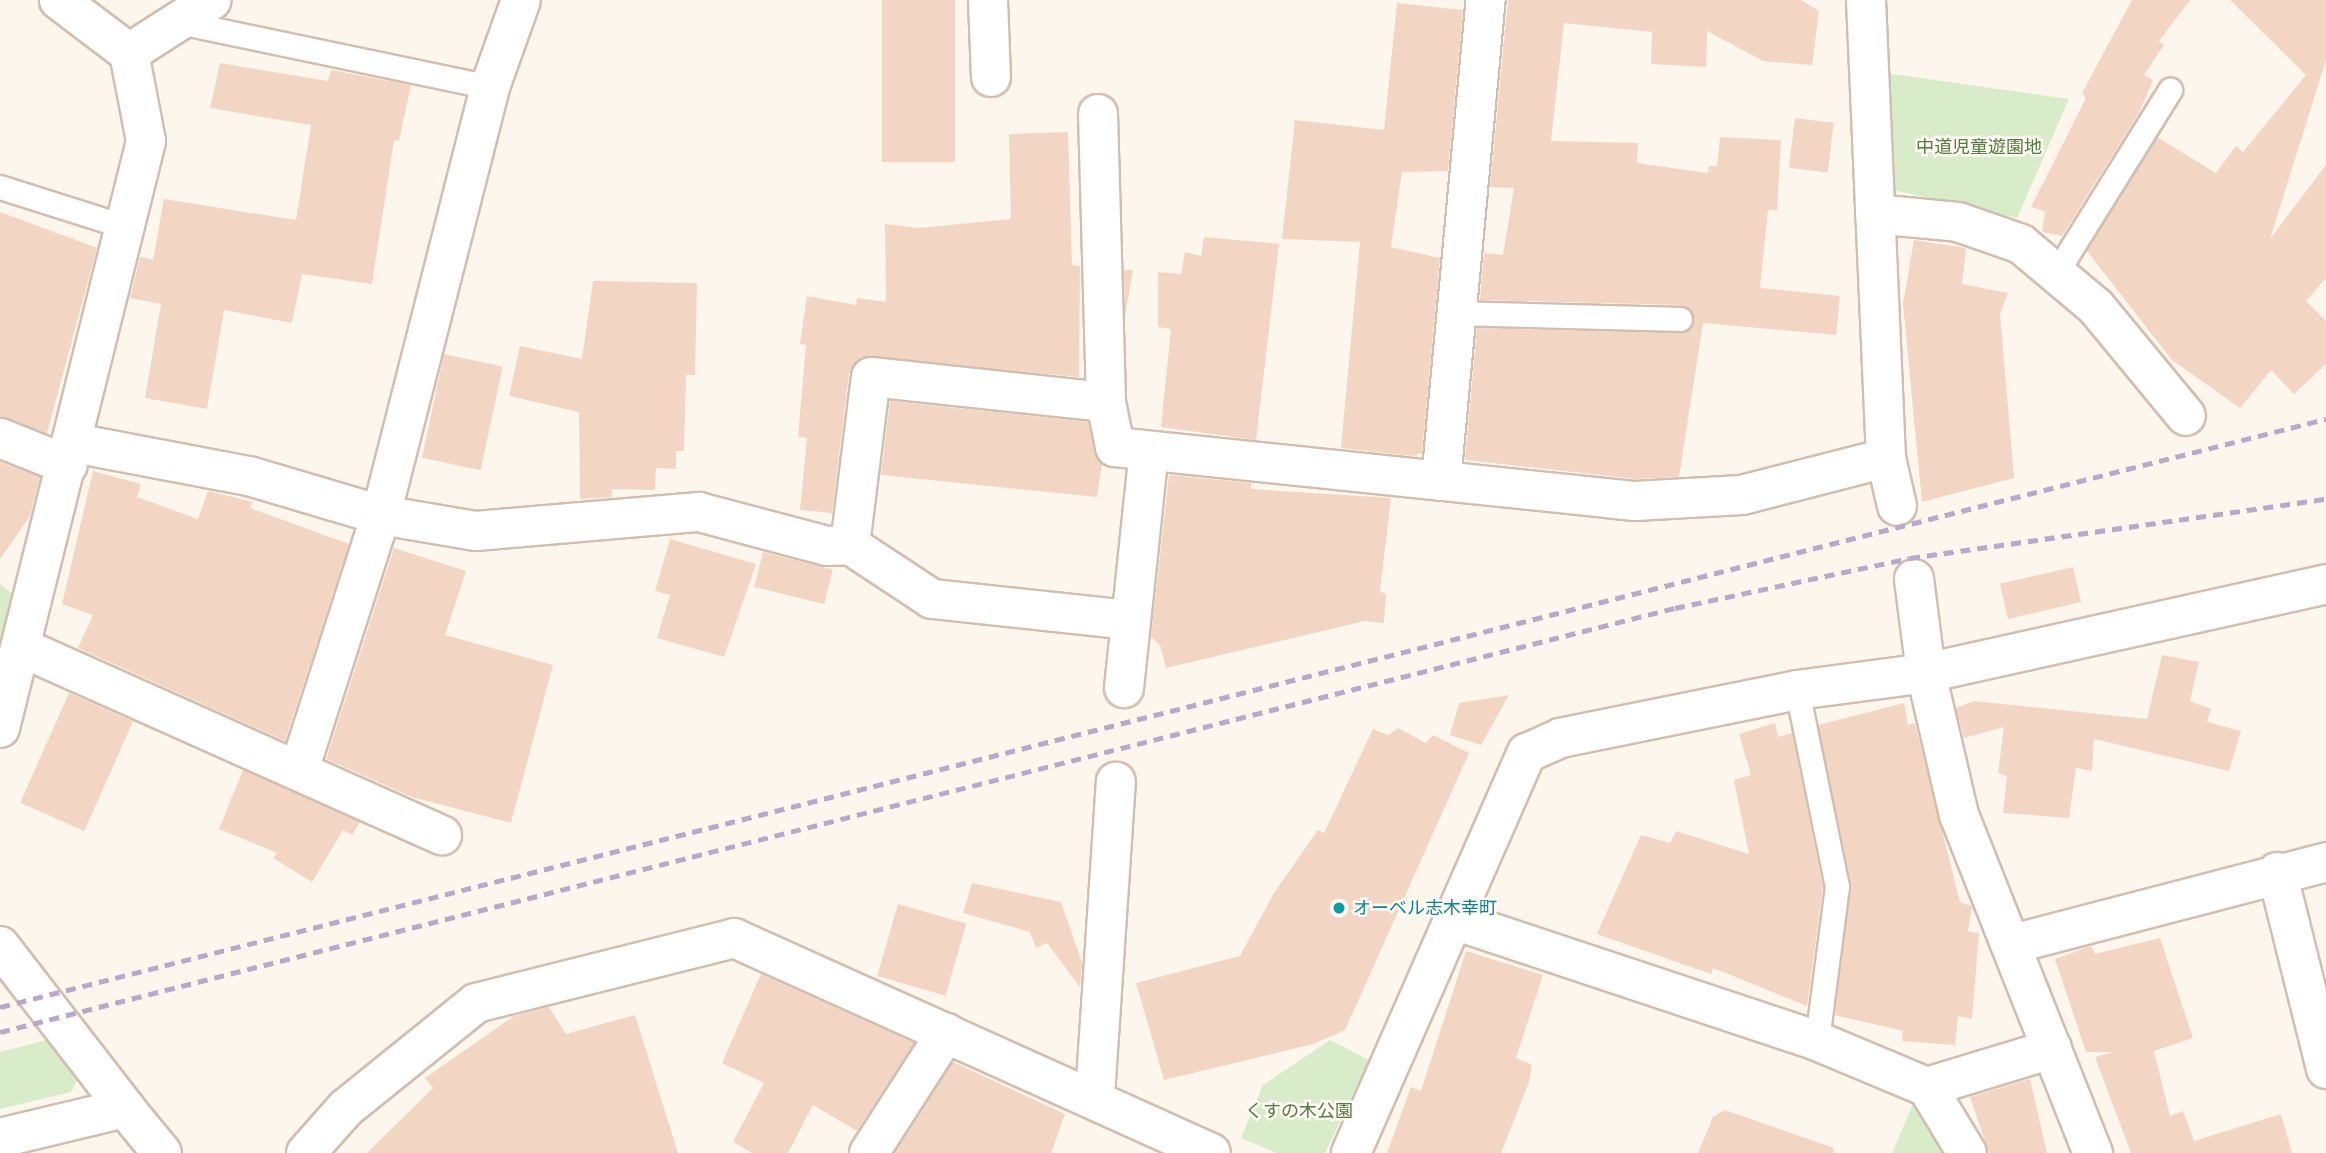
<!DOCTYPE html>
<meta charset="utf-8">
<style>
body{margin:0}
#map{position:relative;width:2326px;height:1153px;overflow:hidden;background:#fdf6ec;font-family:"Public Sans","Noto Sans JP",sans-serif}
div>[style]{position:absolute}
[style*='--x']{left:calc(var(--x)*1px);top:calc(var(--y)*1px);width:calc(var(--w)*1px);rotate:calc(var(--a)*1deg)}
.green>*{inset:0;background:#d8ecc9}
.building>*{inset:0;background:#f3d5c3;transform-origin:0 0}
.roads{filter:drop-shadow(2px 0 #d1beb0) drop-shadow(-2px 0 #d1beb0) drop-shadow(0 2px #d1beb0) drop-shadow(0 -2px #d1beb0)}
.lane>*{height:23px;margin:-11.5px;padding:0 11.5px;transform-origin:11.5px;border-radius:11.5px;background:#fff}
.street>*{height:38px;margin:-19px;padding:0 19px;transform-origin:19px;border-radius:19px;background:#fff}
.secondary>*{height:38px;margin:-19px;padding:0 19px;transform-origin:19px;border-radius:19px;background:#fff}
.rail>*{height:5px;margin-top:-2.5px;transform-origin:0;background:repeating-linear-gradient(90deg,#b9a8c9 0 10px,transparent 0 17px)}
.dots>*{width:19px;height:19px;translate:-50% -50%;box-sizing:border-box;border:4px solid #fffaf3;border-radius:50%}
span{translate:-50% -50%;white-space:nowrap;text-align:center;line-height:1.15;-webkit-text-stroke:5px #fffaf3;paint-order:stroke}
.park-label{font-size:18px;color:#537a41}
.culture-label{font-size:18px;color:#0d838f}
.left{translate:0 -50%;text-align:left}
</style>
<div id="map">
<div class="green">
<i style="clip-path:polygon(1885px 73px,2069px 99px,2017px 218px,1893px 190px)"></i>
<i style="clip-path:polygon(0 584px,16px 596px,0 655px)"></i>
<i style="clip-path:polygon(47px 1040px,79px 1076px,71px 1092px,0 1109px,0 1052px)"></i>
<i style="clip-path:polygon(1330px 1040px,1369px 1060px,1325px 1153px,1277px 1153px,1241px 1138px,1263px 1085px)"></i>
<i style="clip-path:polygon(1915px 1099px,1942px 1153px,1892px 1153px)"></i>
</div>
<div class="building">
<i style="left:882px;top:0;width:73px;height:162px"></i>
<i style="clip-path:polygon(1508px 0,1801px 0,1819px 11px,1812px 65px,1763px 61px,1707px 31px,1706px 67px,1651px 64px,1652px 32px,1564px 23px,1551px 141px,1638px 143px,1637px 163px,1708px 173px,1709px 166px,1717px 166px,1720px 137px,1781px 140px,1777px 210px,1768px 210px,1760px 288px,1840px 296px,1836px 335px,1703px 323px,1679px 477px,1636px 479px,1465px 460px,1477px 328px,1680px 333px,1694px 320px,1680px 305px,1480px 300px,1484px 253px,1503px 255px,1514px 188px,1490px 187px)"></i>
<i style="clip-path:polygon(2132px 0,2190px 0,2159px 41px,2164px 45px,2144px 75px,2153px 80px,2139px 113px,2062px 236px,2042px 232px,2045px 211px,2031px 207px,2086px 98px,2082px 93px)"></i>
<i style="clip-path:polygon(2230px 0,2326px 0,2326px 60px,2270px 239px,2326px 165px,2326px 278px,2306px 301px,2326px 321px,2326px 364px,2294px 394px,2271px 370px,2240px 408px,2172px 360px,2087px 251px,2157px 137px,2216px 173px,2236px 146px,2243px 152px,2306px 75px)"></i>
<i style="clip-path:polygon(1397px 3px,1463px 10px,1448px 171px,1402px 172px,1391px 247px,1440px 258px,1422px 453px,1412px 456px,1341px 448px,1360px 242px,1282px 239px,1295px 120px,1384px 130px)"></i>
<i style="clip-path:polygon(220px 63px,328px 81px,331px 70px,411px 85px,399px 141px,394px 140px,372px 284px,302px 274px,292px 323px,224px 310px,207px 409px,145px 398px,161px 304px,130px 298px,140px 257px,153px 260px,164px 199px,296px 220px,311px 125px,210px 108px)"></i>
<i style="left:1795px;top:118px;width:39px;height:50px;rotate:7deg"></i>
<i style="clip-path:polygon(1068px 132px,1072px 265px,1080px 266px,1079px 377px,862px 357px,849px 374px,832px 513px,800px 510px,807px 438px,798px 437px,806px 345px,800px 344px,807px 296px,856px 305px,857px 298px,886px 302px,885px 224px,919px 228px,1011px 219px,1009px 134px)"></i>
<i style="clip-path:polygon(0 212px,97px 248px,47px 433px,0 417px)"></i>
<i style="clip-path:polygon(1204px 237px,1279px 244px,1256px 440px,1161px 427px,1171px 329px,1158px 327px,1158px 272px,1181px 274px,1185px 252px,1201px 256px)"></i>
<i style="clip-path:polygon(1914px 240px,1966px 248px,1962px 284px,2008px 293px,2000px 314px,2014px 478px,1922px 502px,1903px 304px)"></i>
<i style="clip-path:polygon(1124px 270px,1133px 270px,1125px 316px)"></i>
<i style="clip-path:polygon(593px 281px,697px 283px,695px 375px,686px 375px,684px 451px,676px 451px,676px 469px,656px 468px,655px 490px,612px 489px,612px 497px,580px 499px,579px 412px,509px 396px,520px 346px,582px 359px)"></i>
<i style="left:444px;top:354px;width:60px;height:106px;rotate:12deg"></i>
<i style="clip-path:polygon(890px 401px,1088px 422px,1102px 464px,1097px 497px,881px 475px)"></i>
<i style="clip-path:polygon(0 462px,40px 477px,30px 516px,0 559px)"></i>
<i style="clip-path:polygon(93px 471px,141px 484px,137px 497px,198px 519px,208px 491px,253px 502px,250px 508px,349px 544px,285px 741px,78px 648px,93px 615px,62px 604px)"></i>
<i style="clip-path:polygon(1169px 475px,1251px 483px,1251px 489px,1391px 498px,1380px 591px,1386px 594px,1384px 623px,1365px 621px,1166px 668px,1160px 645px,1151px 637px)"></i>
<i style="clip-path:polygon(670px 539px,756px 564px,724px 657px,657px 638px,670px 595px,655px 591px)"></i>
<i style="clip-path:polygon(394px 548px,466px 571px,445px 635px,553px 665px,511px 823px,412px 797px,326px 759px)"></i>
<i style="left:763px;top:552px;width:72px;height:36px;rotate:14deg"></i>
<i style="left:2073px;top:567px;width:36px;height:75px;rotate:77deg"></i>
<i style="clip-path:polygon(2162px 655px,2199px 662px,2190px 701px,2211px 709px,2207px 722px,2241px 731px,2229px 771px,2094px 739px,2092px 771px,2076px 768px,2069px 818px,2003px 813px,2007px 776px,1998px 773px,2004px 727px,1964px 738px,1956px 708px,1974px 701px,2147px 719px)"></i>
<i style="left:69px;top:693px;width:70px;height:120px;rotate:24deg"></i>
<i style="clip-path:polygon(1509px 695px,1481px 745px,1450px 735px,1459px 703px)"></i>
<i style="clip-path:polygon(1904px 703px,1908px 725px,1915px 723px,1960px 902px,1972px 906px,1968px 931px,1979px 933px,1972px 1019px,1958px 1016px,1955px 1045px,1902px 1041px,1903px 1031px,1835px 1015px,1851px 884px,1818px 725px)"></i>
<i style="clip-path:polygon(1775px 723px,1778px 737px,1792px 733px,1823px 887px,1807px 1006px,1713px 968px,1711px 974px,1597px 934px,1641px 835px,1670px 843px,1676px 831px,1749px 854px,1734px 780px,1751px 775px,1739px 734px)"></i>
<i style="clip-path:polygon(1398px 728px,1426px 743px,1433px 735px,1469px 753px,1345px 1030px,1313px 1044px,1164px 1080px,1136px 983px,1240px 956px,1274px 893px,1318px 830px,1324px 833px,1373px 729px,1388px 735px)"></i>
<i style="clip-path:polygon(243px 770px,360px 822px,352px 835px,343px 830px,312px 882px,273px 858px,277px 853px,219px 829px)"></i>
<i style="clip-path:polygon(972px 883px,1061px 902px,1082px 963px,1080px 987px,1047px 943px,1036px 948px,1030px 932px,963px 913px)"></i>
<i style="left:898px;top:904px;width:71px;height:75px;rotate:16deg"></i>
<i style="clip-path:polygon(2160px 938px,2193px 1038px,2154px 1051px,2170px 1116px,2183px 1111px,2194px 1141px,2281px 1114px,2292px 1153px,2131px 1153px,2095px 1057px,2114px 1052px,2086px 1052px,2055px 959px,2091px 946px,2095px 954px)"></i>
<i style="clip-path:polygon(1466px 951px,1543px 975px,1516px 1058px,1532px 1065px,1529px 1082px,1501px 1153px,1387px 1153px,1411px 1087px,1421px 1091px)"></i>
<i style="clip-path:polygon(761px 974px,914px 1043px,857px 1131px,813px 1105px,788px 1153px,752px 1153px,733px 1142px,764px 1083px,722px 1063px)"></i>
<i style="clip-path:polygon(549px 1007px,566px 1034px,635px 1015px,678px 1153px,367px 1153px,433px 1088px,425px 1078px,514px 1016px)"></i>
<i style="clip-path:polygon(953px 1062px,1065px 1114px,1051px 1153px,895px 1153px)"></i>
<i style="clip-path:polygon(2030px 1079px,2047px 1153px,1989px 1153px,1970px 1097px)"></i>
<i style="clip-path:polygon(1725px 1110px,1834px 1148px,1833px 1153px,1698px 1153px,1713px 1117px)"></i>
</div>
<div class="roads">
<div class="lane">
<i style="--x:179;--y:22;--w:318;--a:11.8"></i>
<i style="--x:0;--y:187;--w:132;--a:17.6"></i>
<i style="--x:2056;--y:273;--w:216;--a:-58.1"></i>
<i style="--x:1456;--y:313;--w:224;--a:1.5"></i>
<i style="--x:1797;--y:690;--w:200;--a:78.5"></i>
<i style="--x:1837;--y:886;--w:156;--a:97.4"></i>
</div>
<div class="street">
<i style="--x:988;--y:0;--w:77;--a:87.8"></i>
<i style="--x:1866;--y:0;--w:458;--a:87.5"></i>
<i style="--x:1886;--y:458;--w:49;--a:77.1"></i>
<i style="--x:129;--y:53;--w:98;--a:-32.6"></i>
<i style="--x:1098;--y:114;--w:288;--a:88.4"></i>
<i style="--x:1875;--y:214;--w:83;--a:5.5"></i>
<i style="--x:1958;--y:222;--w:67;--a:19.2"></i>
<i style="--x:2021;--y:244;--w:98;--a:40"></i>
<i style="--x:2096;--y:307;--w:141;--a:50.5"></i>
<i style="--x:0;--y:438;--w:73;--a:21.7"></i>
<i style="--x:74;--y:443;--w:178;--a:10.7"></i>
<i style="--x:249;--y:476;--w:138;--a:16.5"></i>
<i style="--x:381;--y:515;--w:96;--a:9.6"></i>
<i style="--x:476;--y:531;--w:224;--a:-4.9"></i>
<i style="--x:699;--y:512;--w:132;--a:14.9"></i>
<i style="--x:827;--y:546;--w:23;--a:-2"></i>
<i style="--x:850;--y:545;--w:98;--a:33.4"></i>
<i style="--x:932;--y:599;--w:197;--a:6.1"></i>
<i style="--x:1441;--y:481;--w:483;--a:-84.7"></i>
<i style="--x:850;--y:545;--w:169;--a:-82.9"></i>
<i style="--x:871;--y:377;--w:236;--a:6.1"></i>
<i style="--x:1106;--y:402;--w:46;--a:78.7"></i>
<i style="--x:1115;--y:447;--w:523;--a:5.93"></i>
<i style="--x:1635;--y:501;--w:107;--a:-3.2"></i>
<i style="--x:1742;--y:495;--w:149;--a:-14.4"></i>
<i style="--x:1914;--y:579;--w:95;--a:82.7"></i>
<i style="--x:1926;--y:673;--w:146;--a:76.9"></i>
<i style="--x:1959;--y:815;--w:364;--a:68.4"></i>
<i style="--x:23;--y:648;--w:459;--a:24.1"></i>
<i style="--x:1124;--y:688;--w:237;--a:-84"></i>
<i style="--x:0;--y:728;--w:605;--a:-76.03"></i>
<i style="--x:146;--y:141;--w:90;--a:-100.9"></i>
<i style="--x:129;--y:53;--w:88;--a:-142.9"></i>
<i style="--x:299;--y:770;--w:268;--a:-72.2"></i>
<i style="--x:381;--y:515;--w:442;--a:-75.7"></i>
<i style="--x:490;--y:87;--w:92;--a:-70.4"></i>
<i style="--x:2277;--y:872;--w:203;--a:76"></i>
<i style="--x:1454;--y:920;--w:383;--a:18.4"></i>
<i style="--x:1817;--y:1041;--w:119;--a:22.7"></i>
<i style="--x:1927;--y:1087;--w:77;--a:58.8"></i>
<i style="--x:2012;--y:944;--w:325;--a:-14.6"></i>
<i style="--x:0;--y:946;--w:205;--a:52.3"></i>
<i style="--x:1927;--y:1087;--w:131;--a:-16.9"></i>
<i style="--x:1095;--y:1096;--w:315;--a:-86.2"></i>
<i style="--x:306;--y:1153;--w:60;--a:-48.4"></i>
<i style="--x:346;--y:1108;--w:167;--a:-38.9"></i>
<i style="--x:476;--y:1003;--w:266;--a:-14.1"></i>
<i style="--x:734;--y:938;--w:523;--a:24.26"></i>
<i style="--x:869;--y:1153;--w:143;--a:-57.3"></i>
<i style="--x:1351;--y:1153;--w:437;--a:-66.3"></i>
<i style="--x:1527;--y:753;--w:36;--a:-24"></i>
<i style="--x:1560;--y:738;--w:242;--a:-11.4"></i>
<i style="--x:1797;--y:690;--w:130;--a:-7.5"></i>
<i style="--x:1926;--y:673;--w:410;--a:-12.5"></i>
</div>
<div class="secondary">
<i style="--x:0;--y:1138;--w:129;--a:-13.5"></i>
<i style="--x:125;--y:1108;--w:58;--a:50.6"></i>
</div>
</div>
<div class="rail">
<i style="--x:0;--y:1007;--w:2399;--a:-14.19"></i>
<i style="--x:0;--y:1032;--w:1728;--a:-14.21"></i>
<i style="--x:1675;--y:608;--w:240;--a:-12"></i>
<i style="--x:1910;--y:558;--w:420;--a:-8.1"></i>
</div>
<div class="dots">
<i style="left:1339px;top:908px;background:#0f9aa8"></i>
</div>
<div class="park-label">
<span style="left:1979px;top:147px">中道児童遊園地</span>
<span style="left:1299px;top:1111px">くすの木公園</span>
</div>
<div class="culture-label">
<span class="left" style="left:1353px;top:908px">オーベル志木幸町</span>
</div>
</div>
